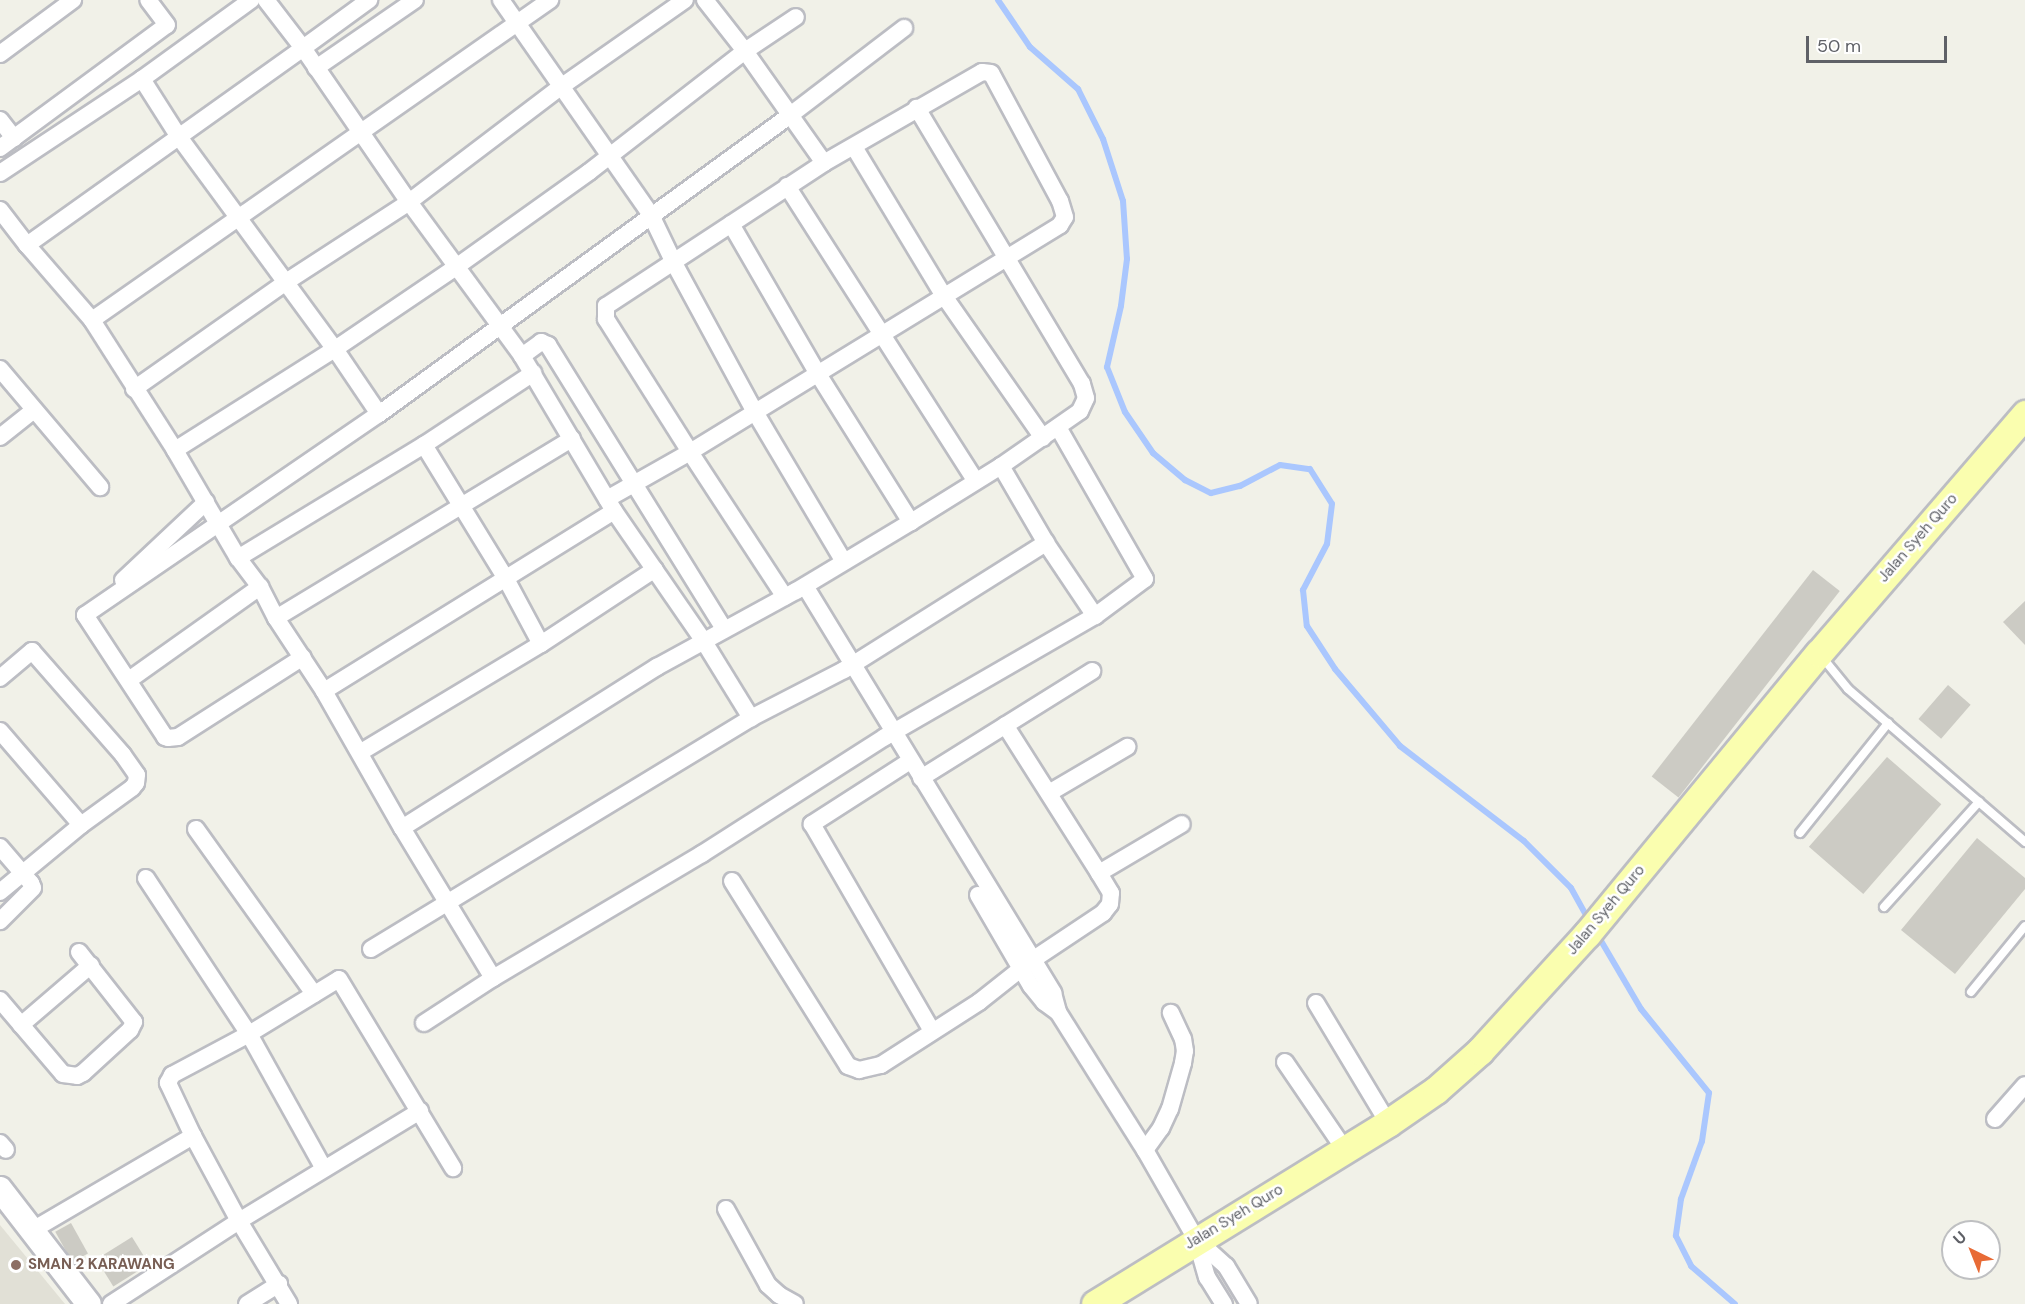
<!DOCTYPE html>
<style>
body{margin:0}
#map{position:relative;width:2025px;height:1304px;overflow:hidden;background:#f1f1e8;font-family:"DM Sans",sans-serif}
div>[style]{position:absolute}
[style*='--x']{left:calc(var(--x)*1px);top:calc(var(--y)*1px);width:calc(var(--w)*1px);rotate:calc(var(--a)*1deg)}
.education>*{inset:0;background:#e1e0d6}
.stream>*{height:6px;margin:-3px;padding:0 3px;transform-origin:3px;border-radius:3px;background:#aac7fe}
.building>*{inset:0;background:#cccbc4;transform-origin:0 0}
.roads{filter:drop-shadow(2px 0 #bcbdc3) drop-shadow(-2px 0 #bcbdc3) drop-shadow(0 2px #bcbdc3) drop-shadow(0 -2px #bcbdc3)}
.lane>*{height:8px;margin:-4px;padding:0 4px;transform-origin:4px;border-radius:4px;background:#fff}
.street>*{height:16px;margin:-8px;padding:0 8px;transform-origin:8px;border-radius:8px;background:#fff}
.secondary>*{height:24px;margin:-12px;padding:0 12px;transform-origin:12px;border-radius:12px;background:#fff}
.primary>*{height:27px;margin:-13.5px;padding:0 13.5px;transform-origin:13.5px;border-radius:13.5px;background:#fafeaf}
.dots>*{width:16px;height:16px;translate:-50% -50%;box-sizing:border-box;border:3px solid #fff;border-radius:50%}
span{translate:-50% -50%;white-space:nowrap;text-align:center;line-height:1.15;-webkit-text-stroke:5px #fff;paint-order:stroke}
.street-label{font-size:15px;color:#5f6167}
.education-label{font-size:15px;color:#785e54;font-weight:700}
.left{translate:0 -50%;text-align:left}
.north{position:absolute;left:1941px;top:1220px;width:60px;height:60px;box-sizing:border-box;background:#fff;border:2px solid #bfc0c2;border-radius:50%;rotate:317deg;font-size:16px;font-weight:700;line-height:24px;text-align:center;color:#5f6167}
.north::after{content:'';display:block;margin:auto;width:21px;height:27px;background:#e86b36;clip-path:polygon(50% 0,100% 100%,50% 72%,0 100%)}
.scale{position:absolute;left:1806px;top:36px;width:141px;height:27px;box-sizing:border-box;border:3px solid #5f6167;border-top:0;padding-left:8px;font-size:18px;line-height:21px;white-space:nowrap;color:#5f6167;-webkit-text-stroke:4px #fff;paint-order:stroke}
</style>
<div id="map">
<div class="education">
<i style="clip-path:polygon(0 1225px,65px 1304px,0 1304px)"></i>
</div>
<div class="stream">
<i style="--x:998;--y:0;--w:57;--a:55.8"></i>
<i style="--x:1030;--y:47;--w:64;--a:41.2"></i>
<i style="--x:1078;--y:89;--w:56;--a:63.4"></i>
<i style="--x:1103;--y:139;--w:65;--a:72.1"></i>
<i style="--x:1123;--y:201;--w:58;--a:86.1"></i>
<i style="--x:1127;--y:259;--w:47;--a:97.3"></i>
<i style="--x:1121;--y:306;--w:63;--a:102.9"></i>
<i style="--x:1107;--y:367;--w:48;--a:68.2"></i>
<i style="--x:1125;--y:412;--w:50;--a:55.7"></i>
<i style="--x:1153;--y:453;--w:42;--a:40.2"></i>
<i style="--x:1185;--y:480;--w:29;--a:27"></i>
<i style="--x:1211;--y:493;--w:30;--a:-14"></i>
<i style="--x:1240;--y:486;--w:45;--a:-27.7"></i>
<i style="--x:1280;--y:465;--w:30;--a:8"></i>
<i style="--x:1310;--y:469;--w:41;--a:57.8"></i>
<i style="--x:1332;--y:504;--w:40;--a:97.1"></i>
<i style="--x:1327;--y:544;--w:52;--a:117.6"></i>
<i style="--x:1303;--y:590;--w:36;--a:84"></i>
<i style="--x:1307;--y:626;--w:51;--a:56.9"></i>
<i style="--x:1335;--y:669;--w:101;--a:49.8"></i>
<i style="--x:1400;--y:746;--w:156;--a:37.5"></i>
<i style="--x:1524;--y:841;--w:66;--a:45"></i>
<i style="--x:1571;--y:888;--w:37;--a:61"></i>
<i style="--x:1597;--y:934;--w:87;--a:59.6"></i>
<i style="--x:1641;--y:1009;--w:108;--a:51"></i>
<i style="--x:1709;--y:1093;--w:49;--a:98.3"></i>
<i style="--x:1702;--y:1141;--w:62;--a:109.9"></i>
<i style="--x:1681;--y:1199;--w:37;--a:98"></i>
<i style="--x:1676;--y:1236;--w:34;--a:63"></i>
<i style="--x:1691;--y:1266;--w:58;--a:40.8"></i>
</div>
<div class="building">
<i style="left:1813px;top:570px;width:34px;height:262px;rotate:38deg"></i>
<i style="clip-path:polygon(2025px 601px,2025px 645px,2003px 622px)"></i>
<i style="left:1948px;top:685px;width:30px;height:45px;rotate:41deg"></i>
<i style="left:1887px;top:757px;width:72px;height:119px;rotate:41deg"></i>
<i style="clip-path:polygon(1977px 838px,2025px 878px,2025px 889px,1955px 974px,1901px 930px)"></i>
<i style="left:71px;top:1223px;width:35px;height:18px;rotate:61deg"></i>
<i style="left:132px;top:1237px;width:32px;height:42px;rotate:58deg"></i>
</div>
<div class="roads">
<div class="lane">
<i style="--x:1822;--y:657;--w:41;--a:50.9"></i>
<i style="--x:1848;--y:689;--w:234;--a:40.8"></i>
<i style="--x:1800;--y:833;--w:141;--a:-51.3"></i>
<i style="--x:1884;--y:907;--w:142;--a:-47.9"></i>
<i style="--x:1971;--y:992;--w:85;--a:-50.7"></i>
</div>
<div class="street">
<i style="--x:266;--y:0;--w:61;--a:52.4"></i>
<i style="--x:303;--y:48;--w:82;--a:-36"></i>
<i style="--x:501;--y:0;--w:262;--a:55.1"></i>
<i style="--x:651;--y:215;--w:53;--a:64.4"></i>
<i style="--x:674;--y:263;--w:170;--a:61.5"></i>
<i style="--x:755;--y:412;--w:174;--a:59.3"></i>
<i style="--x:705;--y:0;--w:65;--a:51.9"></i>
<i style="--x:745;--y:51;--w:137;--a:54.8"></i>
<i style="--x:0;--y:54;--w:91;--a:-36.5"></i>
<i style="--x:316;--y:68;--w:120;--a:-34.5"></i>
<i style="--x:142;--y:79;--w:69;--a:57.5"></i>
<i style="--x:179;--y:137;--w:263;--a:53.7"></i>
<i style="--x:335;--y:349;--w:78;--a:55.9"></i>
<i style="--x:0;--y:120;--w:23;--a:52"></i>
<i style="--x:854;--y:147;--w:174;--a:58.9"></i>
<i style="--x:944;--y:296;--w:173;--a:55.1"></i>
<i style="--x:0;--y:148;--w:207;--a:-36.4"></i>
<i style="--x:167;--y:25;--w:31;--a:-127"></i>
<i style="--x:0;--y:173;--w:170;--a:-33.5"></i>
<i style="--x:142;--y:79;--w:135;--a:-35.9"></i>
<i style="--x:787;--y:186;--w:350;--a:57.4"></i>
<i style="--x:0;--y:210;--w:44;--a:52.4"></i>
<i style="--x:731;--y:224;--w:173;--a:59.9"></i>
<i style="--x:818;--y:374;--w:175;--a:57.9"></i>
<i style="--x:92;--y:320;--w:559;--a:-34.94"></i>
<i style="--x:522;--y:356;--w:24;--a:-36"></i>
<i style="--x:541;--y:342;--w:8;--a:23"></i>
<i style="--x:548;--y:345;--w:334;--a:58.2"></i>
<i style="--x:0;--y:369;--w:155;--a:49.7"></i>
<i style="--x:134;--y:389;--w:186;--a:-35.1"></i>
<i style="--x:286;--y:282;--w:147;--a:-33"></i>
<i style="--x:409;--y:202;--w:192;--a:-37.2"></i>
<i style="--x:562;--y:86;--w:150;--a:-35"></i>
<i style="--x:0;--y:437;--w:43;--a:-38.5"></i>
<i style="--x:424;--y:445;--w:155;--a:58.5"></i>
<i style="--x:505;--y:577;--w:76;--a:61.8"></i>
<i style="--x:175;--y:450;--w:189;--a:-32.3"></i>
<i style="--x:335;--y:349;--w:146;--a:-34.1"></i>
<i style="--x:456;--y:267;--w:163;--a:-35.5"></i>
<i style="--x:589;--y:172;--w:197;--a:-37.8"></i>
<i style="--x:745;--y:51;--w:61;--a:-33.7"></i>
<i style="--x:1001;--y:466;--w:89;--a:59.7"></i>
<i style="--x:1046;--y:543;--w:88;--a:56.1"></i>
<i style="--x:607;--y:499;--w:95;--a:-29.5"></i>
<i style="--x:690;--y:452;--w:434;--a:-31.5"></i>
<i style="--x:1060;--y:225;--w:9;--a:-58"></i>
<i style="--x:1065;--y:217;--w:17;--a:-107"></i>
<i style="--x:1060;--y:201;--w:145;--a:-118.3"></i>
<i style="--x:991;--y:73;--w:9;--a:-174"></i>
<i style="--x:982;--y:72;--w:182;--a:150.1"></i>
<i style="--x:824;--y:163;--w:261;--a:146.7"></i>
<i style="--x:606;--y:306;--w:13;--a:90"></i>
<i style="--x:606;--y:319;--w:157;--a:57.7"></i>
<i style="--x:690;--y:452;--w:173;--a:56.8"></i>
<i style="--x:238;--y:558;--w:218;--a:-31.3"></i>
<i style="--x:424;--y:445;--w:131;--a:-33.4"></i>
<i style="--x:123;--y:580;--w:114;--a:-43.2"></i>
<i style="--x:805;--y:586;--w:477;--a:58.6"></i>
<i style="--x:1053;--y:993;--w:20;--a:75"></i>
<i style="--x:1058;--y:1012;--w:163;--a:57.8"></i>
<i style="--x:1145;--y:1150;--w:103;--a:60.2"></i>
<i style="--x:1196;--y:1239;--w:40;--a:74"></i>
<i style="--x:1207;--y:1277;--w:32;--a:58"></i>
<i style="--x:85;--y:615;--w:356;--a:-34.4"></i>
<i style="--x:379;--y:414;--w:507;--a:-36.01"></i>
<i style="--x:789;--y:116;--w:145;--a:-37.4"></i>
<i style="--x:85;--y:615;--w:146;--a:56.7"></i>
<i style="--x:165;--y:737;--w:3;--a:18"></i>
<i style="--x:168;--y:738;--w:10;--a:-6"></i>
<i style="--x:178;--y:737;--w:148;--a:-32.6"></i>
<i style="--x:276;--y:618;--w:346;--a:-31.2"></i>
<i style="--x:0;--y:678;--w:42;--a:-40.2"></i>
<i style="--x:32;--y:651;--w:138;--a:48.8"></i>
<i style="--x:123;--y:755;--w:24;--a:55"></i>
<i style="--x:137;--y:775;--w:8;--a:97"></i>
<i style="--x:136;--y:783;--w:6;--a:129"></i>
<i style="--x:132;--y:788;--w:63;--a:144"></i>
<i style="--x:81;--y:825;--w:105;--a:140.4"></i>
<i style="--x:129;--y:680;--w:161;--a:-35.4"></i>
<i style="--x:324;--y:691;--w:341;--a:-31.8"></i>
<i style="--x:0;--y:731;--w:124;--a:49.2"></i>
<i style="--x:361;--y:752;--w:210;--a:-31"></i>
<i style="--x:541;--y:644;--w:136;--a:-33.3"></i>
<i style="--x:910;--y:761;--w:117;--a:147.3"></i>
<i style="--x:812;--y:824;--w:239;--a:59.9"></i>
<i style="--x:921;--y:778;--w:202;--a:-32"></i>
<i style="--x:1049;--y:793;--w:91;--a:-30.5"></i>
<i style="--x:402;--y:828;--w:302;--a:-32.3"></i>
<i style="--x:657;--y:667;--w:158;--a:-28.7"></i>
<i style="--x:796;--y:591;--w:134;--a:-31"></i>
<i style="--x:911;--y:522;--w:106;--a:-31.9"></i>
<i style="--x:1001;--y:466;--w:96;--a:-34.8"></i>
<i style="--x:1080;--y:411;--w:14;--a:-65"></i>
<i style="--x:1086;--y:398;--w:15;--a:-106"></i>
<i style="--x:1082;--y:384;--w:322;--a:-120.9"></i>
<i style="--x:196;--y:829;--w:203;--a:54.4"></i>
<i style="--x:0;--y:847;--w:48;--a:49.3"></i>
<i style="--x:31;--y:883;--w:5;--a:68"></i>
<i style="--x:33;--y:888;--w:47;--a:135"></i>
<i style="--x:1099;--y:873;--w:96;--a:-30.6"></i>
<i style="--x:146;--y:878;--w:187;--a:56.6"></i>
<i style="--x:249;--y:1034;--w:154;--a:60.9"></i>
<i style="--x:732;--y:881;--w:218;--a:57.9"></i>
<i style="--x:848;--y:1066;--w:12;--a:20"></i>
<i style="--x:859;--y:1070;--w:23;--a:-13"></i>
<i style="--x:881;--y:1065;--w:117;--a:-32.7"></i>
<i style="--x:979;--y:1002;--w:66;--a:-38.3"></i>
<i style="--x:1031;--y:961;--w:87;--a:-33.7"></i>
<i style="--x:1103;--y:913;--w:11;--a:-52"></i>
<i style="--x:1110;--y:904;--w:11;--a:-85"></i>
<i style="--x:1111;--y:893;--w:23;--a:-121"></i>
<i style="--x:1099;--y:873;--w:175;--a:-122.4"></i>
<i style="--x:978;--y:895;--w:105;--a:59.8"></i>
<i style="--x:1031;--y:986;--w:21;--a:51"></i>
<i style="--x:1044;--y:1002;--w:17;--a:36"></i>
<i style="--x:371;--y:949;--w:445;--a:-31.3"></i>
<i style="--x:751;--y:718;--w:105;--a:-27.3"></i>
<i style="--x:844;--y:670;--w:239;--a:-32.2"></i>
<i style="--x:493;--y:978;--w:175;--a:-121.2"></i>
<i style="--x:402;--y:828;--w:158;--a:-119.7"></i>
<i style="--x:324;--y:691;--w:87;--a:-123.3"></i>
<i style="--x:276;--y:618;--w:35;--a:-117"></i>
<i style="--x:260;--y:587;--w:36;--a:-127"></i>
<i style="--x:238;--y:558;--w:125;--a:-120.3"></i>
<i style="--x:175;--y:450;--w:154;--a:-122.6"></i>
<i style="--x:92;--y:320;--w:99;--a:-130.9"></i>
<i style="--x:27;--y:245;--w:339;--a:-35.5"></i>
<i style="--x:303;--y:48;--w:187;--a:55.5"></i>
<i style="--x:409;--y:202;--w:191;--a:53.7"></i>
<i style="--x:522;--y:356;--w:180;--a:59.3"></i>
<i style="--x:614;--y:511;--w:157;--a:55.4"></i>
<i style="--x:703;--y:640;--w:92;--a:58.4"></i>
<i style="--x:0;--y:1000;--w:97;--a:49.6"></i>
<i style="--x:63;--y:1074;--w:14;--a:8"></i>
<i style="--x:77;--y:1076;--w:7;--a:-27"></i>
<i style="--x:83;--y:1073;--w:64;--a:-42.5"></i>
<i style="--x:130;--y:1030;--w:9;--a:-63"></i>
<i style="--x:134;--y:1022;--w:89;--a:-128.2"></i>
<i style="--x:1316;--y:1003;--w:140;--a:59"></i>
<i style="--x:424;--y:1023;--w:82;--a:-33.1"></i>
<i style="--x:493;--y:978;--w:243;--a:-30.7"></i>
<i style="--x:702;--y:854;--w:217;--a:-32.6"></i>
<i style="--x:885;--y:737;--w:242;--a:-30"></i>
<i style="--x:1095;--y:616;--w:62;--a:-36.5"></i>
<i style="--x:1145;--y:579;--w:175;--a:-119.8"></i>
<i style="--x:21;--y:1025;--w:92;--a:-40.6"></i>
<i style="--x:1285;--y:1062;--w:107;--a:55.7"></i>
<i style="--x:1995;--y:1119;--w:45;--a:-48.6"></i>
<i style="--x:0;--y:1143;--w:9;--a:49"></i>
<i style="--x:1145;--y:1150;--w:27;--a:-54"></i>
<i style="--x:1161;--y:1128;--w:21;--a:-65"></i>
<i style="--x:1170;--y:1109;--w:48;--a:-74.2"></i>
<i style="--x:1183;--y:1063;--w:12;--a:-81"></i>
<i style="--x:1185;--y:1051;--w:12;--a:-99"></i>
<i style="--x:1183;--y:1039;--w:29;--a:-115"></i>
<i style="--x:726;--y:1209;--w:87;--a:61.1"></i>
<i style="--x:768;--y:1285;--w:15;--a:42"></i>
<i style="--x:779;--y:1295;--w:18;--a:29"></i>
<i style="--x:31;--y:1231;--w:188;--a:-30.4"></i>
<i style="--x:1197;--y:1240;--w:39;--a:42"></i>
<i style="--x:1226;--y:1266;--w:44;--a:58.8"></i>
<i style="--x:111;--y:1304;--w:153;--a:-33"></i>
<i style="--x:239;--y:1221;--w:212;--a:-31.3"></i>
<i style="--x:247;--y:1304;--w:38;--a:-32"></i>
<i style="--x:289;--y:1304;--w:97;--a:-121.1"></i>
<i style="--x:239;--y:1221;--w:97;--a:-118.4"></i>
<i style="--x:193;--y:1136;--w:59;--a:-115.3"></i>
<i style="--x:168;--y:1083;--w:9;--a:-63"></i>
<i style="--x:172;--y:1075;--w:87;--a:-28"></i>
<i style="--x:249;--y:1034;--w:105;--a:-31.4"></i>
<i style="--x:339;--y:979;--w:221;--a:58.9"></i>
</div>
<div class="secondary">
<i style="--x:0;--y:1189;--w:145;--a:52.3"></i>
</div>
<div class="primary">
<i style="--x:1095;--y:1304;--w:344;--a:-31.7"></i>
<i style="--x:1388;--y:1123;--w:58;--a:-34.5"></i>
<i style="--x:1436;--y:1090;--w:59;--a:-41.6"></i>
<i style="--x:1480;--y:1051;--w:159;--a:-47.6"></i>
<i style="--x:1587;--y:934;--w:364;--a:-50.5"></i>
<i style="--x:1819;--y:653;--w:316;--a:-49.2"></i>
</div>
</div>
<div class="dots">
<i style="left:16px;top:1265px;background:#8d6e63"></i>
</div>
<div class="street-label">
<span style="left:1918px;top:538px;rotate:-49deg">Jalan Syeh Quro</span>
<span style="left:1606px;top:910px;rotate:-50deg">Jalan Syeh Quro</span>
<span style="left:1234px;top:1217px;rotate:-31deg">Jalan Syeh Quro</span>
</div>
<div class="education-label">
<span class="left" style="left:28px;top:1265px">SMAN 2 KARAWANG</span>
</div>
<div class="north">U</div>
<div class="scale">50 m</div>
</div>
